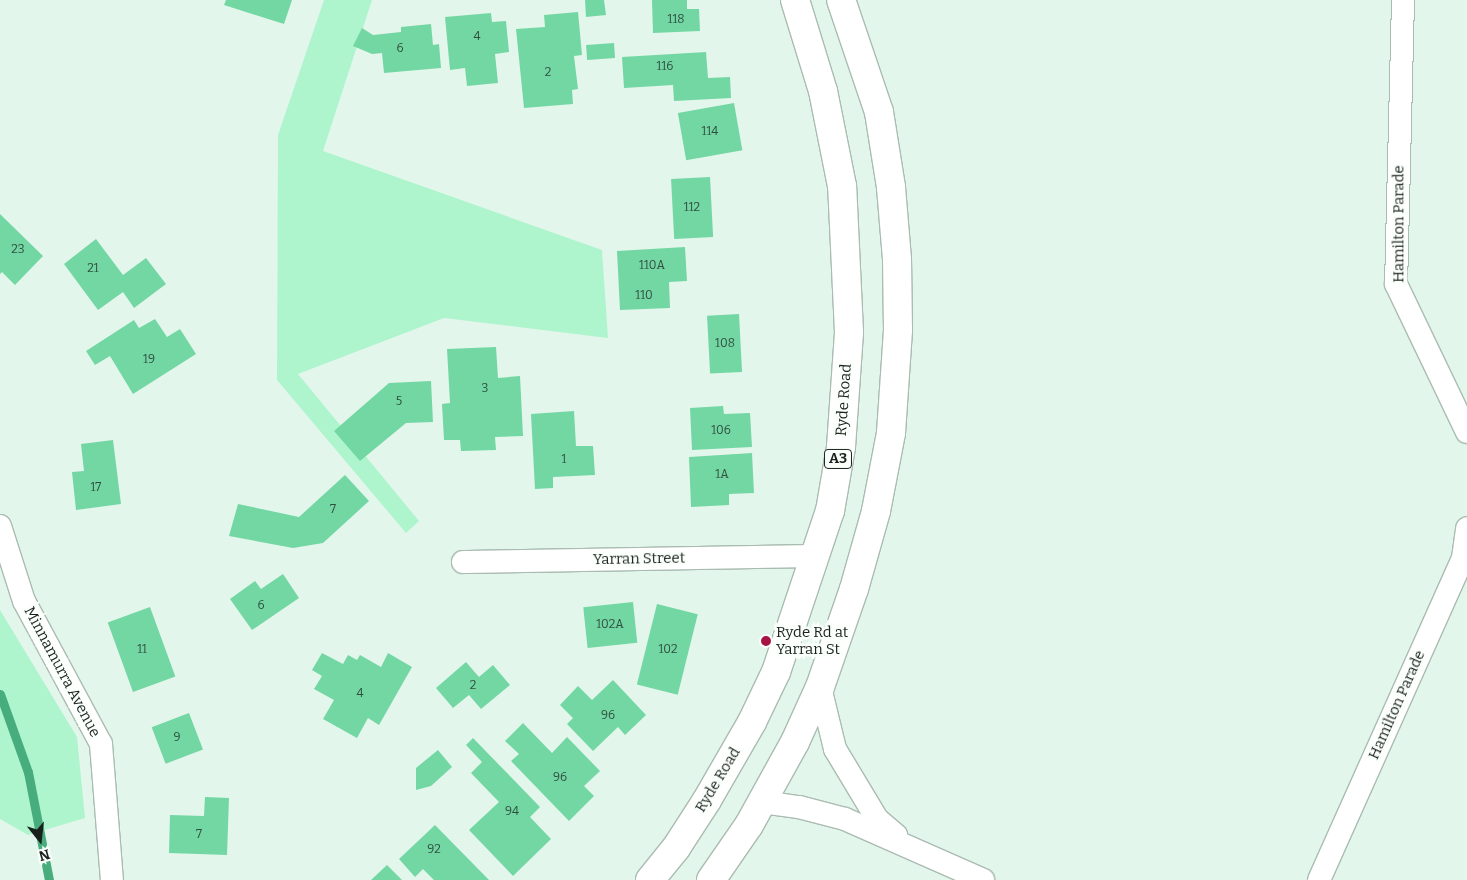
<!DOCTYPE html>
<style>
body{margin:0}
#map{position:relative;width:1467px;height:880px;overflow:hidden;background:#e3f6eb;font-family:Bitter,serif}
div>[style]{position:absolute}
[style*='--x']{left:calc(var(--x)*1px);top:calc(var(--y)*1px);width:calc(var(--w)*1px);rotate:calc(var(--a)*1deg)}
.green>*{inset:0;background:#aef5ce}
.stream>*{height:9px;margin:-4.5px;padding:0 4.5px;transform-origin:4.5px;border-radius:4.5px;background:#48ad7d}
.building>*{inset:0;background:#73d7a4;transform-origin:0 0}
.roads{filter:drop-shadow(1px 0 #aabcb1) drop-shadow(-1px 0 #aabcb1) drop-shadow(0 1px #aabcb1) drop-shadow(0 -1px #aabcb1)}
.street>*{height:22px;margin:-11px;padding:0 11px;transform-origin:11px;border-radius:11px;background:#fff}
.highway>*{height:28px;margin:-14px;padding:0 14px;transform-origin:14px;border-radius:14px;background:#fff}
.dots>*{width:14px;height:14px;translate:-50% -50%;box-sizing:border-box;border:2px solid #fbfffc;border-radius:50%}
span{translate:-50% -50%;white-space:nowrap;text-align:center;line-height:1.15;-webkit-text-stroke:5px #fbfffc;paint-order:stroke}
.number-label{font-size:12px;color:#304e3f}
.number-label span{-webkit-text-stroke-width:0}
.shield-label span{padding:1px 4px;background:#fbfffc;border:1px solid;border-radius:4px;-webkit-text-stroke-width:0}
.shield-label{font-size:14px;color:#1a211d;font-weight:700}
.street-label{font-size:15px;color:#1a211d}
.poi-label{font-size:15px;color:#1a211d}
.left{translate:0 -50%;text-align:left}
.north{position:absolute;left:15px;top:815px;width:50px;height:50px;-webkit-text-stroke:4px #fbfffc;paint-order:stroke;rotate:164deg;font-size:14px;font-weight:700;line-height:20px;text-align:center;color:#1a211d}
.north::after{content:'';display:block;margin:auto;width:18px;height:22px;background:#1a211d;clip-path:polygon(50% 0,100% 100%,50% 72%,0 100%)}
</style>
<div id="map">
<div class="green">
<i style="clip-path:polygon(324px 0,372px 0,323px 151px,602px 250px,608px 338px,444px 318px,298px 374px,419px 521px,406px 533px,277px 380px,278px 135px)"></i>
<i style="clip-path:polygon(0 610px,77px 737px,85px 818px,28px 835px,0 819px)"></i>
</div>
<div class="stream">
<i style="--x:0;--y:694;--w:83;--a:70.3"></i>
<i style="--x:28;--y:772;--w:110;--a:79"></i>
</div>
<div class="building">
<i style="clip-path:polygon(226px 0,292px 0,284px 24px,224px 5px)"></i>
<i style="clip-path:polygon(585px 0,604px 0,606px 15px,586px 17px)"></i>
<i style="clip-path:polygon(652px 0,687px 0,687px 9px,699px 9px,700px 31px,653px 33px)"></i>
<i style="clip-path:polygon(578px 12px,582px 55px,574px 56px,578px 89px,572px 90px,573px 104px,524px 108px,516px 29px,545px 27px,544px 15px)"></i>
<i style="clip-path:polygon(491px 13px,492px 22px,506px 21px,509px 52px,495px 54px,498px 83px,467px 86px,465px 68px,450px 70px,445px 17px)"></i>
<i style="clip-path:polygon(431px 24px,433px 45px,439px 44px,441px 68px,384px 73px,382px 53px,372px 54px,353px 46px,362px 28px,373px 35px,401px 32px,401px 27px)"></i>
<i style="left:614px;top:43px;width:15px;height:28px;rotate:86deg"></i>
<i style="clip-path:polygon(706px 52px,708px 78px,730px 77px,731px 98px,674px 101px,673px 85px,624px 88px,622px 57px)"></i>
<i style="left:734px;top:103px;width:48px;height:57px;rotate:80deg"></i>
<i style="left:710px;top:177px;width:60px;height:39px;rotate:87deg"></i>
<i style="clip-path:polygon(0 214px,43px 256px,15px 285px,2px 272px,0 274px)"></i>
<i style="clip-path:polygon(96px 239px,123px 275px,146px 258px,166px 284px,134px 308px,123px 292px,98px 310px,64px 264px)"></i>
<i style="clip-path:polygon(685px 247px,687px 281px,669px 282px,670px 308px,620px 310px,617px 251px)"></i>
<i style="left:739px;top:314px;width:58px;height:32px;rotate:87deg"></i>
<i style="clip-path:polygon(155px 319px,167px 337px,180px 329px,196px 354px,133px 394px,110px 356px,95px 365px,86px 351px,134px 320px,139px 328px)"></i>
<i style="clip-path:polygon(496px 347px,498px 378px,520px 376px,523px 436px,495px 437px,496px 450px,461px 451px,460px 440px,444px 440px,442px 404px,450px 403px,447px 349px)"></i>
<i style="clip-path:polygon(431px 381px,433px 422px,406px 423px,360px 461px,334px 431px,389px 383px)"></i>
<i style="clip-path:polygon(723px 406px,724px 414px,750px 413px,752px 447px,692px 450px,690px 408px)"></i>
<i style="clip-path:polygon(574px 411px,576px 446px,593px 446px,595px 475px,553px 477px,553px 488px,535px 489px,531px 414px)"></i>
<i style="clip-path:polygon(113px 440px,121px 504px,76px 510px,72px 472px,84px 471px,81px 444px)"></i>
<i style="clip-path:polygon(752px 453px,754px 493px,729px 494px,729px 505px,691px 507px,689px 457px)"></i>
<i style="clip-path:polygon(345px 475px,369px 501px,323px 543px,293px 548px,229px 536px,238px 504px,299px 517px)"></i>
<i style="clip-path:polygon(283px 574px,299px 598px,252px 630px,230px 599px,255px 581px,261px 589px)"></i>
<i style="left:633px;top:602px;width:41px;height:50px;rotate:84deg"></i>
<i style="left:657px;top:604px;width:42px;height:83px;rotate:14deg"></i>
<i style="left:150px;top:607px;width:74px;height:45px;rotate:70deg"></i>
<i style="clip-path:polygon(322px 653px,343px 664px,348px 655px,357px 660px,360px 655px,381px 667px,388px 653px,412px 667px,379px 725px,368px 718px,357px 738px,323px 719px,334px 700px,314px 689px,322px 676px,312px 670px)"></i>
<i style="clip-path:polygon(466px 662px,479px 677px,493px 665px,510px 685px,481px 709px,469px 695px,453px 708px,436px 688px)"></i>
<i style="clip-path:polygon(613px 680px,646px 715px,625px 735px,618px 727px,593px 751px,567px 724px,573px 718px,560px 705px,578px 686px,592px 700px)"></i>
<i style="left:189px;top:713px;width:39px;height:40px;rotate:69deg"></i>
<i style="clip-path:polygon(523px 723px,552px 753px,567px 737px,600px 771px,584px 786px,594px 796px,569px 821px,511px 761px,519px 754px,505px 741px)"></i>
<i style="clip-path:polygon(473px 738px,540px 807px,530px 817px,551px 839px,513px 876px,469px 830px,499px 802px,471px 773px,482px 762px,466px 745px)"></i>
<i style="clip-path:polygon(438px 750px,452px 767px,431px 786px,416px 790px,416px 768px)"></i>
<i style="clip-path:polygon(205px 797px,229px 798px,227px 855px,169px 853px,170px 815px,204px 816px)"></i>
<i style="clip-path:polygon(435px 825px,489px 880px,434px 880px,423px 869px,415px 877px,399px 859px)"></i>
<i style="clip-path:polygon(387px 865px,402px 880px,371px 880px)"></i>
</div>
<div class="roads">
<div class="street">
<i style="--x:1403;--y:0;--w:284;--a:91.4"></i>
<i style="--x:1396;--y:284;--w:164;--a:64.4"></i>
<i style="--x:0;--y:526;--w:79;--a:72.3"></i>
<i style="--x:24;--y:601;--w:162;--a:61.7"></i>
<i style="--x:101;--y:744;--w:136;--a:85.4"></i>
<i style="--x:463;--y:562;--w:353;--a:-1"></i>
<i style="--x:820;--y:687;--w:64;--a:76.4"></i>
<i style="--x:835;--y:749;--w:82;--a:59"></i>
<i style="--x:877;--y:819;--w:25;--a:40"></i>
<i style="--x:762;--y:802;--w:37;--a:8"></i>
<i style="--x:799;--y:807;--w:48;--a:14.6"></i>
<i style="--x:845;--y:819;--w:151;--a:23.8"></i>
<i style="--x:1319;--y:880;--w:353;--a:-65.9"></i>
<i style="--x:1463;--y:558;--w:30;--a:-82"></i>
</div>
<div class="highway">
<i style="--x:650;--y:880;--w:41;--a:-50.9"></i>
<i style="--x:676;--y:848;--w:57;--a:-57.1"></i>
<i style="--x:707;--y:800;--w:90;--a:-60"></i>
<i style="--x:752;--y:722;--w:55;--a:-64.4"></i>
<i style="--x:776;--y:672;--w:170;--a:-71.5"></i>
<i style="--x:830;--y:511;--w:65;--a:-80.2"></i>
<i style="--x:841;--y:447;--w:115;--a:-86"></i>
<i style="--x:849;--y:332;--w:146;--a:-92.7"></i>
<i style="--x:842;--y:186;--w:97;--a:-101.3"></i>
<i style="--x:823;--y:91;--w:95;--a:-107.1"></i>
<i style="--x:711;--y:880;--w:67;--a:-55.4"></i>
<i style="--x:749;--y:825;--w:95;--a:-61"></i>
<i style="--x:795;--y:742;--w:60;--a:-65.6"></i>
<i style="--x:820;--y:687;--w:104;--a:-70.9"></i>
<i style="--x:854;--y:589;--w:81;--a:-74.2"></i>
<i style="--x:876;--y:511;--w:79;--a:-79.1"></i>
<i style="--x:891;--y:433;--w:103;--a:-86.1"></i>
<i style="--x:898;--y:330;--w:71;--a:-90.8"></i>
<i style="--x:897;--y:259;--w:72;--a:-94.8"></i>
<i style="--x:891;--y:187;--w:76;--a:-99.1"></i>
<i style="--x:879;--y:112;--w:118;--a:-108.7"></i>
</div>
</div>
<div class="dots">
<i style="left:766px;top:641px;background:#a81345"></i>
</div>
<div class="number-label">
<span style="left:676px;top:20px">118</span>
<span style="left:477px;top:37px">4</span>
<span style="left:400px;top:49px">6</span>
<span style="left:665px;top:67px">116</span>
<span style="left:548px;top:73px">2</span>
<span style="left:710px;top:132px">114</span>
<span style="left:692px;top:208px">112</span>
<span style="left:18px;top:250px">23</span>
<span style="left:652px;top:266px">110A</span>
<span style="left:93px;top:269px">21</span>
<span style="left:644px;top:296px">110</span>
<span style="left:725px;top:344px">108</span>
<span style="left:149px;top:360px">19</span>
<span style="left:485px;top:389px">3</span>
<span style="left:399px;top:402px">5</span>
<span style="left:721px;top:431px">106</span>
<span style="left:564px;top:460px">1</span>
<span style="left:722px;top:475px">1A</span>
<span style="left:96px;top:488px">17</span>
<span style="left:333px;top:510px">7</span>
<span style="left:261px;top:606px">6</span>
<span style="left:610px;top:625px">102A</span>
<span style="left:142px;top:650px">11</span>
<span style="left:668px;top:650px">102</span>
<span style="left:473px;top:686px">2</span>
<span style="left:360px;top:694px">4</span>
<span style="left:608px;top:716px">96</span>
<span style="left:177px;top:738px">9</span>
<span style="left:560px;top:778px">96</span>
<span style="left:512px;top:812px">94</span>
<span style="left:199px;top:835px">7</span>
<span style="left:434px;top:850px">92</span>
</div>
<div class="shield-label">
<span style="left:838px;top:459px">A3</span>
</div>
<div class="street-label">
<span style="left:1399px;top:224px;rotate:-90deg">Hamilton Parade</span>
<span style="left:844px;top:400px;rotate:-86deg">Ryde Road</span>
<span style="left:639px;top:559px;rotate:-1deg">Yarran Street</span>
<span style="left:62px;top:672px;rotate:62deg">Minnamurra Avenue</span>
<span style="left:1397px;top:705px;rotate:-66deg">Hamilton Parade</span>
<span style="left:718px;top:780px;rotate:-59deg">Ryde Road</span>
</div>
<div class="poi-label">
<span class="left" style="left:776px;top:641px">Ryde Rd at<br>Yarran St</span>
</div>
<div class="north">N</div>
</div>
